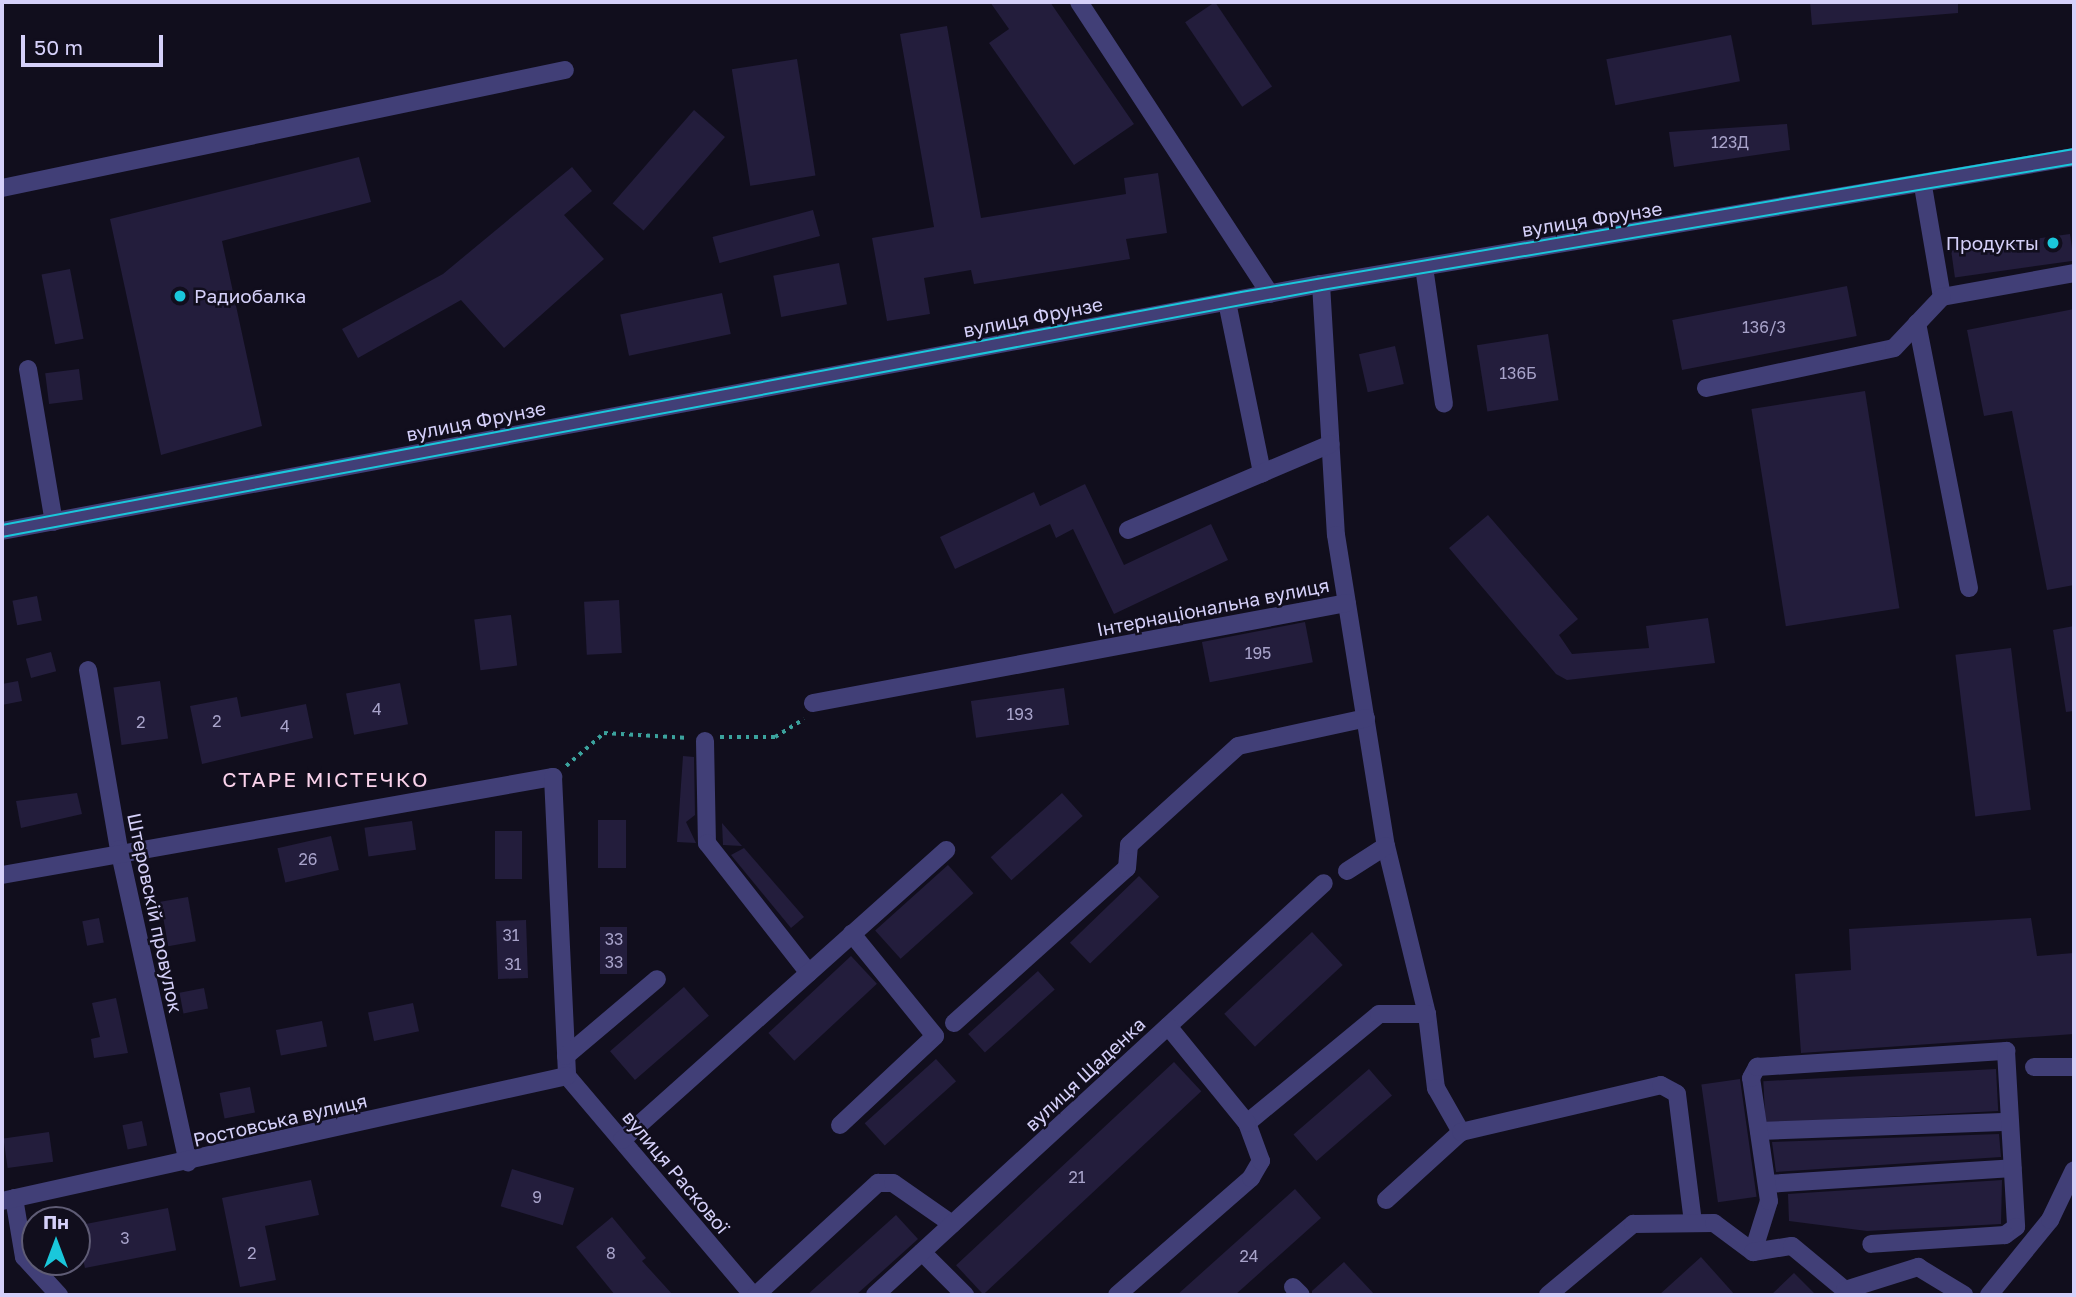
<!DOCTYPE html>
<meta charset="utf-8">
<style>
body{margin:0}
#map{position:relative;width:2076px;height:1297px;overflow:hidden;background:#110e1d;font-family:"Golos Text",sans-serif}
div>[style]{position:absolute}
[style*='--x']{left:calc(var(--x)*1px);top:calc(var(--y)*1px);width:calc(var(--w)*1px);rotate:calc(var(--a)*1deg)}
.building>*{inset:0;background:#231d3c;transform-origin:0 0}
.path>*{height:3.5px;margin-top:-1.75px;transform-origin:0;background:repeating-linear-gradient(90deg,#3ba29d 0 3.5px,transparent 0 8.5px)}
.minor>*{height:18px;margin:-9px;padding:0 9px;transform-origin:9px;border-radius:9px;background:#413f77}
.tram>*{height:2px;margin:-1px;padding:0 1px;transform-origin:1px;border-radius:1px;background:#1ac7db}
.dots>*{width:19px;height:19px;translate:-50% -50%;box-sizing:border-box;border:4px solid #110e1d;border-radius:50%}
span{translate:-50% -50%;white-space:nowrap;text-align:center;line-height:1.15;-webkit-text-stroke:5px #110e1d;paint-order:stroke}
.number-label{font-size:16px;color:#a8a3ca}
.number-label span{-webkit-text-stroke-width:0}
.street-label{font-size:19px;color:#d5d0f9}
.poi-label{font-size:19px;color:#d5d0f9}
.right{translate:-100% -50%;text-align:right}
.left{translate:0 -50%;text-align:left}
.neighbourhood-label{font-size:21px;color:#fad2eb;letter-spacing:2px}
.frame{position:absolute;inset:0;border:4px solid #d5d0f9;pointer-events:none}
.north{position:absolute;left:21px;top:1206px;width:70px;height:70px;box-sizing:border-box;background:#110e1d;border:2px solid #5f5c75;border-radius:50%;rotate:0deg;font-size:19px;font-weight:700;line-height:28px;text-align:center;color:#d5d0f9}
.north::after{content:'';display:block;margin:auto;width:24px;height:32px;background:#1ac7db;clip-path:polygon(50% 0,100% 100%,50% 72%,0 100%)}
.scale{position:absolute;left:21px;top:35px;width:142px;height:32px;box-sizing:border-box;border:4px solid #d5d0f9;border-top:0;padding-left:9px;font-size:21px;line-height:24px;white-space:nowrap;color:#d5d0f9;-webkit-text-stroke:5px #110e1d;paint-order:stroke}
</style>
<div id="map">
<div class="building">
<i style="clip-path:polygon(990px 2px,1050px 2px,1134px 124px,1074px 165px,989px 43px,1009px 29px)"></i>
<i style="left:1215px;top:2px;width:102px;height:36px;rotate:56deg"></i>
<i style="clip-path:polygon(1810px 2px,1958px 2px,1958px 13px,1812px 25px)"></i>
<i style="clip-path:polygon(947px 26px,981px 218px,1126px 194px,1124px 178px,1158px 173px,1167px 233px,1126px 239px,1130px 259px,974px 284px,971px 270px,924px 278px,930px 314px,887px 321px,872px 238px,934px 227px,900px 34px)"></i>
<i style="left:1731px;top:35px;width:47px;height:127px;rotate:79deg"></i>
<i style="left:797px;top:59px;width:118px;height:66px;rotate:81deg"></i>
<i style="left:694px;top:110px;width:41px;height:124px;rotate:41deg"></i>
<i style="clip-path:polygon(1787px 124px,1790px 150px,1674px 167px,1669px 132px)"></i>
<i style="clip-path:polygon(359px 157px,371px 202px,222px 241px,262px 426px,161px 455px,110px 219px)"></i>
<i style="clip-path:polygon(572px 167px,592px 191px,564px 215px,604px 259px,504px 348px,461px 300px,358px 358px,342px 329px,443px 274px)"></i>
<i style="left:813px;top:210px;width:27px;height:104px;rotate:75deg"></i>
<i style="left:2070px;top:234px;width:27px;height:120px;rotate:82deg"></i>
<i style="left:839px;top:263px;width:42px;height:67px;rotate:79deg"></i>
<i style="left:70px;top:269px;width:71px;height:29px;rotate:79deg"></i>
<i style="left:1847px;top:286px;width:51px;height:178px;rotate:79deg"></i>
<i style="left:722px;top:293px;width:42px;height:104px;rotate:78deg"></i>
<i style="clip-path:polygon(2074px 309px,2074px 585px,2047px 590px,2012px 411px,1984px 416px,1967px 330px)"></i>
<i style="left:1548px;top:334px;width:67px;height:72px;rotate:81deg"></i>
<i style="left:1395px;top:346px;width:39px;height:37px;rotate:77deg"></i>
<i style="left:79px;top:369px;width:31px;height:34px;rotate:83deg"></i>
<i style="left:1865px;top:391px;width:220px;height:115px;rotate:81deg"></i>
<i style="clip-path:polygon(1085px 484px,1124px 565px,1211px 524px,1228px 560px,1114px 614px,1073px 529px,1056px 538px,1050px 524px,955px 569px,940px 537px,1034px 492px,1040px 506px)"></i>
<i style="clip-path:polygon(1488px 515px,1578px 619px,1559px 635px,1572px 654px,1649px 648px,1646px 626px,1708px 618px,1715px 663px,1567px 680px,1556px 674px,1449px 548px)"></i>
<i style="left:37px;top:596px;width:25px;height:25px;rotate:79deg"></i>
<i style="left:619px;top:600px;width:53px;height:35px;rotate:87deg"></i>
<i style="left:511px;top:615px;width:51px;height:37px;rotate:83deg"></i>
<i style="left:1305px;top:622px;width:41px;height:105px;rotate:79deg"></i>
<i style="clip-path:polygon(2074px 626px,2074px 711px,2066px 712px,2053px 630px)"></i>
<i style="left:2011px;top:648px;width:163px;height:56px;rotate:83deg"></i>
<i style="left:51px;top:652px;width:20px;height:26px;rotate:75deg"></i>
<i style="clip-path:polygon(18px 681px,22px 701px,2px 705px,2px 684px)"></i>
<i style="left:160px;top:681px;width:58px;height:47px;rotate:82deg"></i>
<i style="left:400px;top:683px;width:42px;height:55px;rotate:79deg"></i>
<i style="left:1064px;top:688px;width:37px;height:94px;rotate:82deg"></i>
<i style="clip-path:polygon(237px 697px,241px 717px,306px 704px,313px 738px,202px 764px,190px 706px)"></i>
<i style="clip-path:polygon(683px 756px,694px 757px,695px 815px,686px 822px,696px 843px,677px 842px)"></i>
<i style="clip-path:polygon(77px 793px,82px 814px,21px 828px,16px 801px)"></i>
<i style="left:1062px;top:793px;width:31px;height:96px;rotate:48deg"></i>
<i style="left:598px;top:820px;width:28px;height:48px"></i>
<i style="left:412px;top:821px;width:29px;height:48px;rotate:82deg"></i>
<i style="clip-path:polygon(722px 823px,742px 846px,723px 845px)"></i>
<i style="left:495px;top:831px;width:27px;height:48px"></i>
<i style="left:331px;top:836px;width:35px;height:55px;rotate:77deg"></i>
<i style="clip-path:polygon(744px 848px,804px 917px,791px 928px,731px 855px)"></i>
<i style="left:948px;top:865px;width:38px;height:98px;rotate:48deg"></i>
<i style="left:1139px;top:876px;width:29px;height:96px;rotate:46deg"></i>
<i style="left:188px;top:897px;width:45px;height:28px;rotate:80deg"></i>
<i style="left:99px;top:918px;width:25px;height:17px;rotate:79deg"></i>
<i style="clip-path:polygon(2031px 918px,2037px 956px,2074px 953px,2074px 1034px,1801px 1053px,1795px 974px,1851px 970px,1849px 929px)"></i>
<i style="left:526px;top:920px;width:58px;height:30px;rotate:88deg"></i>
<i style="left:600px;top:927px;width:27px;height:47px"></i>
<i style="left:1312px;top:932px;width:45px;height:120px;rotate:47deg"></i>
<i style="left:851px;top:956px;width:38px;height:113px;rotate:47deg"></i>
<i style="left:1038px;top:971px;width:25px;height:94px;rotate:48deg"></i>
<i style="left:684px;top:987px;width:38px;height:98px;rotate:49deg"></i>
<i style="left:204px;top:988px;width:21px;height:25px;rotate:79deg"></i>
<i style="clip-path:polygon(116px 998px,128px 1053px,94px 1058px,91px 1039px,100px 1037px,92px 1003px)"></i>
<i style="left:413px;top:1003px;width:29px;height:46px;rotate:78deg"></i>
<i style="left:322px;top:1021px;width:26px;height:47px;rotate:79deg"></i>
<i style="left:936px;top:1059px;width:30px;height:96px;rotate:48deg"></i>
<i style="left:1174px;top:1062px;width:40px;height:298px;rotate:47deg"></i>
<i style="left:1369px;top:1069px;width:35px;height:100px;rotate:49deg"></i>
<i style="left:1996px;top:1069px;width:42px;height:233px;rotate:87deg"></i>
<i style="left:1740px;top:1079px;width:119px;height:39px;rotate:82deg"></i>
<i style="left:250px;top:1087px;width:26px;height:31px;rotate:79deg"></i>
<i style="left:142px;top:1121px;width:25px;height:20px;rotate:78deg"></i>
<i style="left:49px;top:1132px;width:30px;height:46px;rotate:82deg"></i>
<i style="clip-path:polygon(1999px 1134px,2001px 1157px,1776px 1172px,1772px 1142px)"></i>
<i style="left:512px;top:1169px;width:65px;height:39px;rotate:17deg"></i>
<i style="clip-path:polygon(311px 1180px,319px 1215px,265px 1226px,276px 1280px,240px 1287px,222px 1198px)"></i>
<i style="clip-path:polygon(2002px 1180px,2001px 1224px,1867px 1231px,1789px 1221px,1788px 1194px)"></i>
<i style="clip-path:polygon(1295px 1189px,1321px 1218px,1235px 1295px,1177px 1295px)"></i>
<i style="left:168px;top:1208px;width:43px;height:93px;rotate:79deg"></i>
<i style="clip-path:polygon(896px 1215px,918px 1239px,856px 1295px,807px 1295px)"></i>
<i style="clip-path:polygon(612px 1217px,646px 1258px,642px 1261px,673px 1295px,615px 1295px,576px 1247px)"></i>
<i style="clip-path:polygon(1701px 1257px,1735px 1295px,1659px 1295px)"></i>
<i style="clip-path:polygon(1344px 1262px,1375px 1295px,1312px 1295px,1312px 1291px)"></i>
<i style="clip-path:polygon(1794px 1273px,1816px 1295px,1771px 1295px)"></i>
</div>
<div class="path">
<i style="--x:720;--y:737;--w:55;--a:0"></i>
<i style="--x:775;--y:737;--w:34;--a:-32"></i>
<i style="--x:566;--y:766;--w:50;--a:-41"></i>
<i style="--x:604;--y:733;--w:85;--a:3.4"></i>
</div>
<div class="minor">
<i style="--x:1079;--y:2;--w:349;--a:56.8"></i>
<i style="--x:1923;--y:186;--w:113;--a:80.3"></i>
<i style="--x:1942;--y:297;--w:134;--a:-10.3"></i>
<i style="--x:2;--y:188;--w:575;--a:-11.84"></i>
<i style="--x:1424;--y:267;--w:138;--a:81.7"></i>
<i style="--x:1321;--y:284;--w:251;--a:86.6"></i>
<i style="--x:1336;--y:535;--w:315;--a:80.9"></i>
<i style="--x:1386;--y:846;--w:173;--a:76.3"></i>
<i style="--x:1427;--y:1014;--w:75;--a:83.1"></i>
<i style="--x:1436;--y:1088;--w:51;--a:60.4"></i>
<i style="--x:1227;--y:302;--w:175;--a:78.4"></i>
<i style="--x:1917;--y:323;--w:270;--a:78.9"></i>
<i style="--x:28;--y:369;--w:155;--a:80.4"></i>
<i style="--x:1706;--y:388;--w:192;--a:-12"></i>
<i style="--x:1894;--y:348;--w:70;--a:-46.7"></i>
<i style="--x:1128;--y:530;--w:220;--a:-23"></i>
<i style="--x:2;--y:531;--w:1342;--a:-10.61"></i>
<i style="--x:1321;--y:284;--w:764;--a:-9.57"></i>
<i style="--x:88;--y:670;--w:182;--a:80.2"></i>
<i style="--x:119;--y:849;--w:321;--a:77.6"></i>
<i style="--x:813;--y:703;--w:543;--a:-10.61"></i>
<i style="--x:705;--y:741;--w:102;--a:88.9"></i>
<i style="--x:707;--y:843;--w:165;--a:51.9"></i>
<i style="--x:1347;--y:871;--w:46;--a:-32.7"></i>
<i style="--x:2;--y:875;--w:560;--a:-10.09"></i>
<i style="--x:553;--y:777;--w:299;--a:87.3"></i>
<i style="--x:954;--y:1023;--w:232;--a:-41.9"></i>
<i style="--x:1127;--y:868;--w:23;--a:-85"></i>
<i style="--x:1129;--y:845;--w:147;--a:-42.2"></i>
<i style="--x:1238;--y:746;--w:131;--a:-12.3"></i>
<i style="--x:566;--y:1056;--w:119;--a:-40.2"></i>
<i style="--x:2034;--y:1067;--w:40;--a:0"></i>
<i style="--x:567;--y:1076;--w:287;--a:49.7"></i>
<i style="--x:1247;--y:1123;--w:171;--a:-39.5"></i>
<i style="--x:1379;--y:1014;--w:48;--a:0"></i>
<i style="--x:840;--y:1125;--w:130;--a:-43.1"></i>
<i style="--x:935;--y:1036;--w:132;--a:-129.1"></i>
<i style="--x:1759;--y:1131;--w:251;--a:-2.1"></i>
<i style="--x:622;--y:1140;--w:435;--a:-41.8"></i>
<i style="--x:1767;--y:1184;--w:246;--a:-3.7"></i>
<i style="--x:14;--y:1198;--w:60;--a:80.4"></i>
<i style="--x:24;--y:1257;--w:52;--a:47.4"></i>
<i style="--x:1386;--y:1200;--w:101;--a:-42.2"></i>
<i style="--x:1461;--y:1132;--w:205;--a:-13.2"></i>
<i style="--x:1661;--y:1085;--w:18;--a:29"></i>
<i style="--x:1677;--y:1094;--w:130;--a:82.9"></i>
<i style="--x:2;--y:1201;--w:579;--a:-12.48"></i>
<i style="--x:922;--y:1252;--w:61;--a:45"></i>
<i style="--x:1753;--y:1252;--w:53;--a:-72.6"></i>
<i style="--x:1769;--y:1201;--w:124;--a:-98.3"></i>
<i style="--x:1751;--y:1078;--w:13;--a:-61"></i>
<i style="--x:1757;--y:1067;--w:250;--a:-3.7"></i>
<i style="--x:2006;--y:1051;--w:176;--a:86.7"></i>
<i style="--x:2016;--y:1227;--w:14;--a:144"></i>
<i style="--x:2005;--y:1235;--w:134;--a:176.2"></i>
<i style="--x:1293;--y:1287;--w:11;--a:45"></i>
<i style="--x:756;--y:1295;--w:166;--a:-42.6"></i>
<i style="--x:878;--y:1183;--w:15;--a:0"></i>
<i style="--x:893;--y:1183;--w:72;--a:34.8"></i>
<i style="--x:875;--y:1295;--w:609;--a:-42.54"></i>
<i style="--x:1117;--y:1295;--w:178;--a:-41.1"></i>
<i style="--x:1251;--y:1178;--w:20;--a:-60"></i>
<i style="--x:1261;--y:1161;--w:40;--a:-110.2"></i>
<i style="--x:1247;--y:1123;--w:125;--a:-129.2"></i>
<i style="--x:1548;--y:1295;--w:111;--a:-39.9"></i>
<i style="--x:1633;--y:1224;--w:81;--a:-0.7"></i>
<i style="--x:1714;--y:1223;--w:49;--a:36.6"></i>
<i style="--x:1753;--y:1252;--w:39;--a:-9"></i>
<i style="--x:1792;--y:1246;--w:69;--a:39.7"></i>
<i style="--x:1845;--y:1290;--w:77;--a:-17.5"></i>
<i style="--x:1918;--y:1267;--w:54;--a:31.3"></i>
<i style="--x:1989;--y:1295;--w:97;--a:-50.9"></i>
<i style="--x:2050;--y:1220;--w:55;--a:-64.4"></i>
</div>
<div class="tram">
<i style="--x:2;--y:525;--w:1261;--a:-10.65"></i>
<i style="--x:1241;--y:292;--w:845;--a:-9.74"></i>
<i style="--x:2;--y:537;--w:1343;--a:-10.6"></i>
<i style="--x:1322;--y:290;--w:762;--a:-9.51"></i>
</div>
<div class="dots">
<i style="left:2053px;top:243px;background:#1ac7db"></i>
<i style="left:180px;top:296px;background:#1ac7db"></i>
</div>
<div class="number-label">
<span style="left:1730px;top:142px">123Д</span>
<span style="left:1764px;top:327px">136/3</span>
<span style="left:1518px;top:373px">136Б</span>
<span style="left:1258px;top:653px">195</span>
<span style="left:377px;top:709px">4</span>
<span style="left:1020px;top:714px">193</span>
<span style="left:217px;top:721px">2</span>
<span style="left:141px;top:722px">2</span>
<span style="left:285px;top:726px">4</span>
<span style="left:308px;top:859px">26</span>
<span style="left:511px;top:935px">31</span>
<span style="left:614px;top:939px">33</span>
<span style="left:614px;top:962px">33</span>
<span style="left:513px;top:964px">31</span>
<span style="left:1077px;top:1177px">21</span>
<span style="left:537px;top:1197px">9</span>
<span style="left:125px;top:1238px">3</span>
<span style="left:252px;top:1253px">2</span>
<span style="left:611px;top:1253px">8</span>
<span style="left:1249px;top:1256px">24</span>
</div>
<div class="street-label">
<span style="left:1592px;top:219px;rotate:-9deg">вулиця Фрунзе</span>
<span style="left:1033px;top:317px;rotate:-11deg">вулиця Фрунзе</span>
<span style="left:476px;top:421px;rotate:-11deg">вулиця Фрунзе</span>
<span style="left:1213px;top:607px;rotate:-11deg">Інтернаціональна вулиця</span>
<span style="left:155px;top:913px;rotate:78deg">Штеровскій провулок</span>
<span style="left:1085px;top:1074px;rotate:-43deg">вулиця Щаденка</span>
<span style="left:280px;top:1120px;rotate:-13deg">Ростовська вулиця</span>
<span style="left:676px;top:1172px;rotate:50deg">вулиця Раскової</span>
</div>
<div class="poi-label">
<span class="right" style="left:2039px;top:243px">Продукты</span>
<span class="left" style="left:194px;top:296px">Радиобалка</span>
</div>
<div class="neighbourhood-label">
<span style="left:326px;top:779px">СТАРЕ МІСТЕЧКО</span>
</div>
<div class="frame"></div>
<div class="north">Пн</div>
<div class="scale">50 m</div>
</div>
